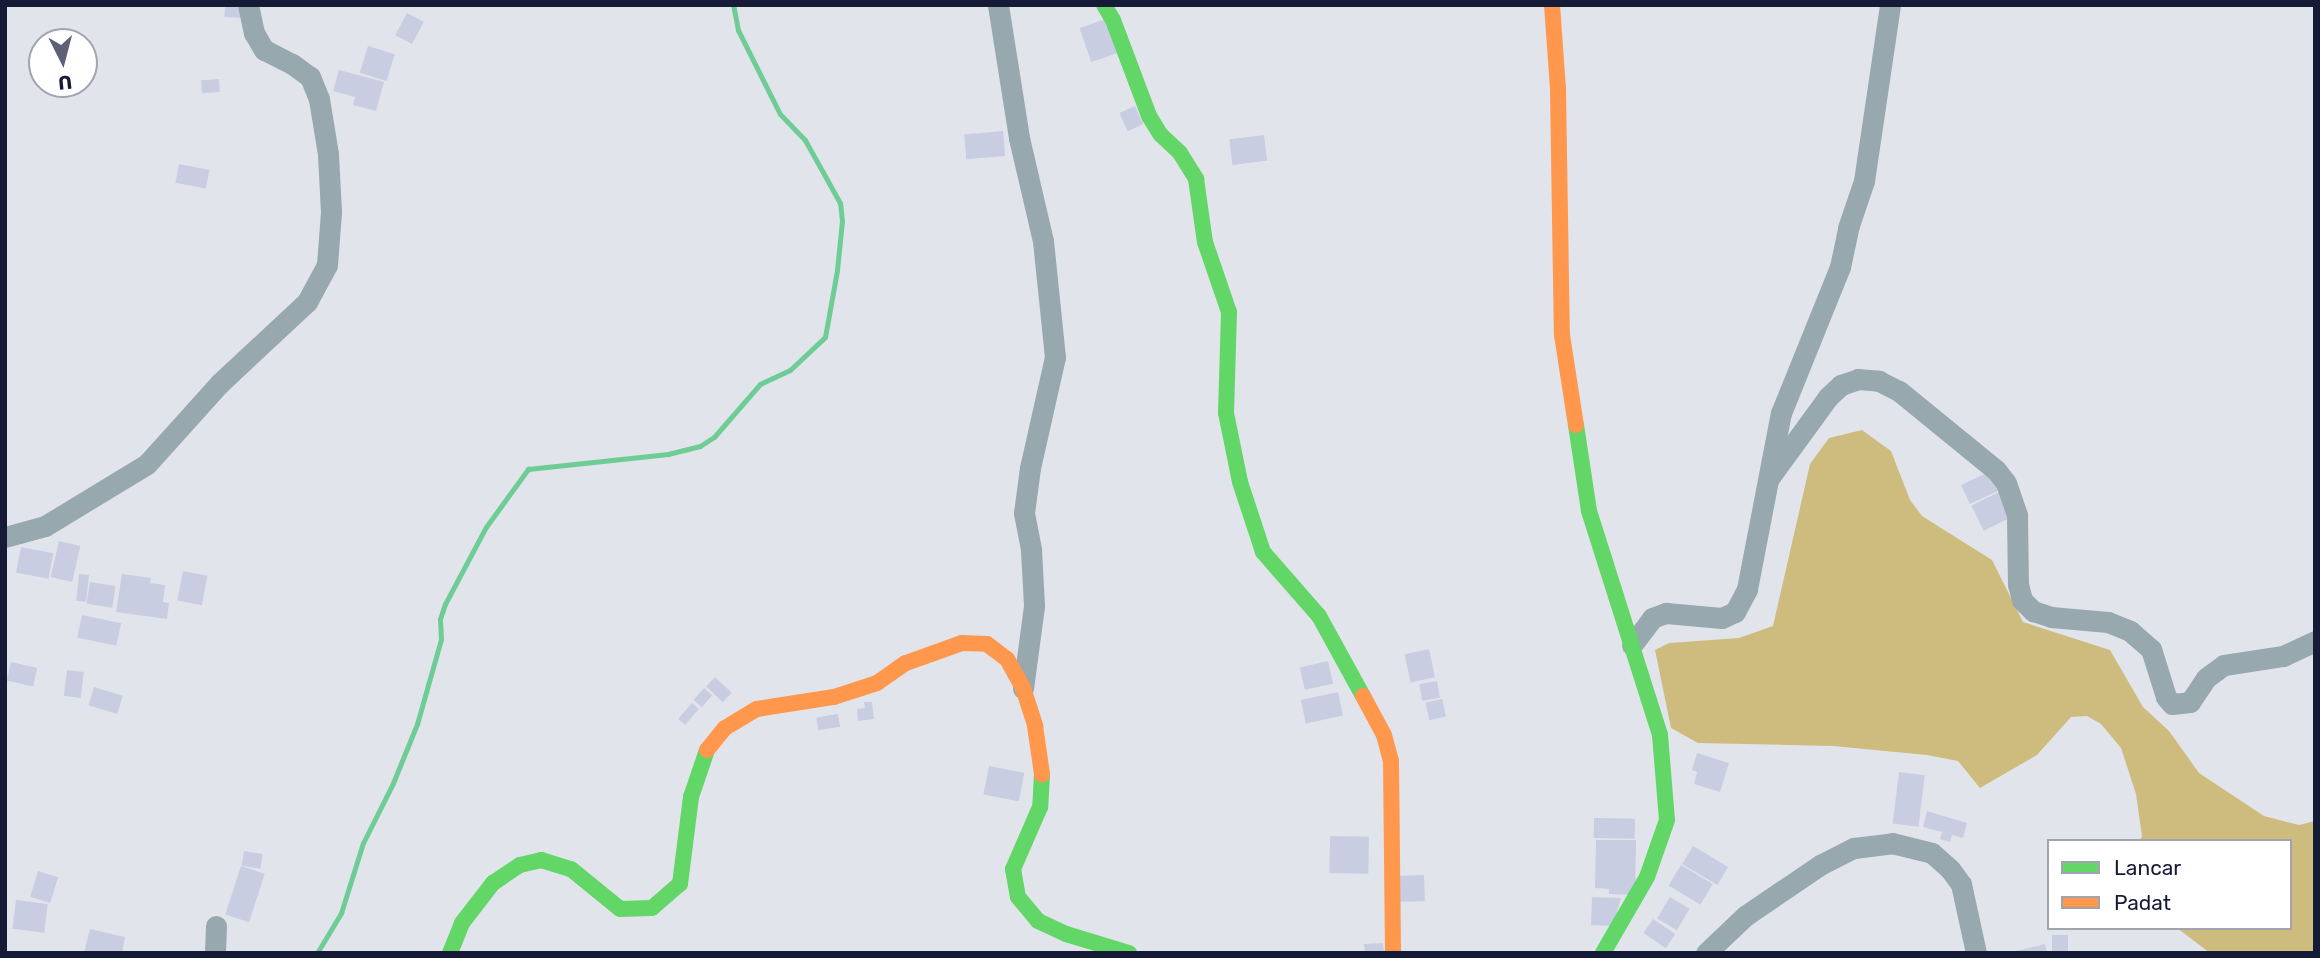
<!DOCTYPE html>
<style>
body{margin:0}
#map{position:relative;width:2320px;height:958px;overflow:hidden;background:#e2e4ec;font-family:Rubik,sans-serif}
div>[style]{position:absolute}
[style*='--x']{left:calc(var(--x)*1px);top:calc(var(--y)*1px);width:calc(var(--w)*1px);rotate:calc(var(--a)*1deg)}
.forest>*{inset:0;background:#cebc7f}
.stream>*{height:5px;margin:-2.5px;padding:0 2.5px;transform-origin:2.5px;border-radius:2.5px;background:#6ecd95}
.building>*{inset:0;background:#c8cde2;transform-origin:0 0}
.street>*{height:21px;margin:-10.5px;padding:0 10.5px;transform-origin:10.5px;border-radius:10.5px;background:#98a8af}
.fast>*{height:16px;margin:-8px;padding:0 8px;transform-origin:8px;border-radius:8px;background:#63d668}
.slow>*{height:16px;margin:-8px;padding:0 8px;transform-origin:8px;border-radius:8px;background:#ff974d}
span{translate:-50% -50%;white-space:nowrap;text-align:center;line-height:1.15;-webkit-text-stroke:6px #fff;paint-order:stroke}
.frame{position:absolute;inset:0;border:7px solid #151b36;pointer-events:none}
.legend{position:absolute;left:2047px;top:839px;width:245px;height:91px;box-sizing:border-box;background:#fff;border:2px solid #a1a4af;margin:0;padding:9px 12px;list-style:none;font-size:21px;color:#151b36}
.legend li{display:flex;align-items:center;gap:14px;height:35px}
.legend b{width:35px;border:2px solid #a1a4af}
.north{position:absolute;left:28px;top:28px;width:70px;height:70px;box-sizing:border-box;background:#fff;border:2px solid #a1a4af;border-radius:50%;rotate:174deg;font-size:19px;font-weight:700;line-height:28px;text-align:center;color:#151b36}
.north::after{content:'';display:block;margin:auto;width:24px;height:32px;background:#5d6176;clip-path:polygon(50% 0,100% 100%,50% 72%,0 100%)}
</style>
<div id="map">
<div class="forest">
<i style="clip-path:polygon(1862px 430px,1891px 451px,1910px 500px,1922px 516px,1992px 560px,2023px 622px,2110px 650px,2143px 707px,2169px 731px,2199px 773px,2264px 816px,2299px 825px,2315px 821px,2315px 953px,2210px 953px,2177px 928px,2290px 928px,2290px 841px,2140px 841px,2142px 836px,2136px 794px,2121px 748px,2101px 724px,2087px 716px,2071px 717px,2037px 755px,1980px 788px,1958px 761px,1927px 755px,1833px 746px,1698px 743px,1671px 728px,1655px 650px,1669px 643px,1739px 638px,1773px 626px,1810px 464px,1829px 438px)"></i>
</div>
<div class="stream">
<i style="--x:317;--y:953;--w:47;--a:-59"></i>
<i style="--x:341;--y:913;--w:73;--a:-72.6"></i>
<i style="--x:363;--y:843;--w:67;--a:-63.4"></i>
<i style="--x:393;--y:783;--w:64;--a:-67.9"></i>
<i style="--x:417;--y:724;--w:88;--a:-74.2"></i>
<i style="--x:441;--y:639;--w:20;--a:-93"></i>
<i style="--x:440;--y:619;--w:16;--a:-72"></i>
<i style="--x:445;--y:604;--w:87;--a:-62"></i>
<i style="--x:486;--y:527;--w:72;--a:-54.1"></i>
<i style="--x:528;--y:469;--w:141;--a:-6.1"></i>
<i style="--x:668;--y:454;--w:33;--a:-14"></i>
<i style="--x:700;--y:446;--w:17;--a:-33"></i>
<i style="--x:714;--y:437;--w:70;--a:-49"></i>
<i style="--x:760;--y:384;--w:33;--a:-25"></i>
<i style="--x:790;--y:370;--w:48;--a:-43.3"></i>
<i style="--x:825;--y:337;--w:68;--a:-79.8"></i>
<i style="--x:837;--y:270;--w:49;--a:-84.2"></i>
<i style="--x:842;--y:221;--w:18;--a:-96"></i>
<i style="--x:840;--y:203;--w:72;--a:-119.1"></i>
<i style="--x:805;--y:140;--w:36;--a:-134"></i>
<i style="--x:780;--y:114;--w:94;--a:-116.6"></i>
<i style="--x:738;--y:30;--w:25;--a:-101"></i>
</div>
<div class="building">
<i style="left:225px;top:6px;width:19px;height:11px;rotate:3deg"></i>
<i style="left:407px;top:13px;width:19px;height:25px;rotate:28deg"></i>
<i style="left:1106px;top:19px;width:36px;height:28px;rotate:71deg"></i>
<i style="left:368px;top:46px;width:28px;height:28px;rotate:17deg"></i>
<i style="clip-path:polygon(339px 70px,384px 82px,376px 111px,353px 105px,355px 97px,333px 91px)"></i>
<i style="left:219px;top:79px;width:13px;height:18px;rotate:86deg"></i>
<i style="left:1135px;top:106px;width:20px;height:17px;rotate:66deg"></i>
<i style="left:1003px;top:131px;width:25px;height:39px;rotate:85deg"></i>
<i style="left:1264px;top:135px;width:26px;height:35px;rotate:83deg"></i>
<i style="left:179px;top:164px;width:31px;height:19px;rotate:11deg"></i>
<i style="left:1991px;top:471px;width:21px;height:33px;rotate:65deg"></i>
<i style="left:2001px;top:491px;width:28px;height:33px;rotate:64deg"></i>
<i style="left:59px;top:541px;width:22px;height:37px;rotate:13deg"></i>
<i style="left:21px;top:547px;width:33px;height:26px;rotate:11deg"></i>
<i style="left:183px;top:571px;width:25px;height:30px;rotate:11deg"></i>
<i style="left:79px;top:574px;width:10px;height:27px;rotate:6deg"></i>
<i style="clip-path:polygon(122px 574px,151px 578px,150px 583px,165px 585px,163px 602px,169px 603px,167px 619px,116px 612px)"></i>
<i style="left:90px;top:582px;width:26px;height:22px;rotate:9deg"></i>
<i style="left:82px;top:615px;width:40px;height:23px;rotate:12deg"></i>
<i style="left:1429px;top:649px;width:29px;height:25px;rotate:78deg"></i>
<i style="left:1328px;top:661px;width:23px;height:29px;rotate:77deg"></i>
<i style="left:11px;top:662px;width:27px;height:19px;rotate:13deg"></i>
<i style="left:67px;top:670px;width:17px;height:26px;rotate:7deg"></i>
<i style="left:715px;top:677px;width:23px;height:13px;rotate:43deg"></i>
<i style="left:1437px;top:681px;width:17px;height:18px;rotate:80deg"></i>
<i style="left:94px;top:687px;width:30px;height:19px;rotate:17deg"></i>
<i style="left:704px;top:688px;width:11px;height:16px;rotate:41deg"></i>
<i style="left:1338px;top:692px;width:24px;height:38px;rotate:78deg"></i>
<i style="left:1442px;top:699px;width:18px;height:17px;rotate:77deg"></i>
<i style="clip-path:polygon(864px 702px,872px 702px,874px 719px,858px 721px,857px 709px,865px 708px)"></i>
<i style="left:692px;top:703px;width:9px;height:21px;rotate:41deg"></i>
<i style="left:838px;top:714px;width:13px;height:22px;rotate:81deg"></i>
<i style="clip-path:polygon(1697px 753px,1729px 763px,1720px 792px,1694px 784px,1697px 772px,1692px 770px)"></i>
<i style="left:989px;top:766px;width:36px;height:29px;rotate:11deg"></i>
<i style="left:1899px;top:772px;width:26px;height:52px;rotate:7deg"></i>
<i style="clip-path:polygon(1927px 811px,1967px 823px,1963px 838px,1952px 835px,1950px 842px,1940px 839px,1942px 832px,1923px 827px)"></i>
<i style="left:1594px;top:818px;width:41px;height:20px;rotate:1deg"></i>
<i style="left:1330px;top:836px;width:39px;height:37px;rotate:1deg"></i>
<i style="clip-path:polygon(1596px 840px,1636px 840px,1635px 895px,1609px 894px,1609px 889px,1595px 888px)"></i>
<i style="left:1693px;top:846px;width:41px;height:21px;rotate:31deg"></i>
<i style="left:244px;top:851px;width:19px;height:15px;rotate:9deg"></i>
<i style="left:1681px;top:865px;width:37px;height:24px;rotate:31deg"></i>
<i style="left:241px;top:866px;width:25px;height:51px;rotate:18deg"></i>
<i style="left:38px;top:871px;width:21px;height:27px;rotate:17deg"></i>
<i style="left:1424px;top:875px;width:26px;height:27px;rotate:88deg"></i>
<i style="clip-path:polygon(1592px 897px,1621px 898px,1613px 926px,1591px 925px)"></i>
<i style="left:1670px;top:897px;width:23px;height:25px;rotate:31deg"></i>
<i style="left:16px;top:900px;width:32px;height:29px;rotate:7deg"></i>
<i style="left:1653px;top:919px;width:27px;height:17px;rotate:34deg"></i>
<i style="clip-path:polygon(90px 929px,125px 937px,122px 953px,84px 953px)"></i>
<i style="left:2052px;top:935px;width:16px;height:18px"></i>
<i style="clip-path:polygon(1383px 943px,1384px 953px,1365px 953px,1364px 944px)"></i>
<i style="clip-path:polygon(2045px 944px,2047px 953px,2012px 953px,2012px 952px)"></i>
</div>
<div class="street">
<i style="--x:998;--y:5;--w:135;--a:81"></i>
<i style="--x:1019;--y:138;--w:106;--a:76.9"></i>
<i style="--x:1043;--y:241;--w:117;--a:84.1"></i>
<i style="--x:1055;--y:357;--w:114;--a:102.7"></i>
<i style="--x:1030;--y:468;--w:45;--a:97.6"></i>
<i style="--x:1024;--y:513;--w:38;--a:79"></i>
<i style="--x:1031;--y:550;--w:56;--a:86.9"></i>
<i style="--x:1034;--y:606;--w:83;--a:97.6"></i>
<i style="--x:1769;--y:478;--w:100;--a:-53.9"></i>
<i style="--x:1828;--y:397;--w:18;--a:-43"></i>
<i style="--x:1841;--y:385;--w:18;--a:-19"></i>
<i style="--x:1858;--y:379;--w:21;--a:5"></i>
<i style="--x:1879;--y:381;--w:22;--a:27"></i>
<i style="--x:1899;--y:391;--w:125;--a:39.2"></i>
<i style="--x:1996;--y:470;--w:16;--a:52"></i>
<i style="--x:2006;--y:483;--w:34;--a:71"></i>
<i style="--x:2017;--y:515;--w:69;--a:89.2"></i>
<i style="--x:2018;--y:584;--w:16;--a:76"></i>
<i style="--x:2022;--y:600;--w:16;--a:45"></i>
<i style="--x:2033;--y:611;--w:19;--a:18"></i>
<i style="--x:2051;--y:617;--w:57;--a:5"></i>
<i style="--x:2108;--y:622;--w:24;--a:22"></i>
<i style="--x:2130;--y:631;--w:28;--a:41"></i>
<i style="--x:2151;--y:649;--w:50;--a:72.6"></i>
<i style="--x:2166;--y:697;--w:9;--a:49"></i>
<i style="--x:2172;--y:704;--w:18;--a:-6"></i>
<i style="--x:2190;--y:702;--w:29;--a:-56"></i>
<i style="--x:2206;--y:678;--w:22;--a:-36"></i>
<i style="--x:2224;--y:665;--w:60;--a:-8.7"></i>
<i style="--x:2283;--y:656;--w:35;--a:-25"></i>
<i style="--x:5;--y:537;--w:41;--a:-15.4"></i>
<i style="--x:45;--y:526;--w:119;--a:-31.3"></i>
<i style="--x:147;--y:464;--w:109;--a:-48"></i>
<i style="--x:220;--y:383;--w:119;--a:-43"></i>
<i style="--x:307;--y:302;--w:42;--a:-61.6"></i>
<i style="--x:327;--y:265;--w:53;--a:-85.7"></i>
<i style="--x:331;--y:212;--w:58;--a:-93"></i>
<i style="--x:328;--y:154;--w:56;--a:-99.3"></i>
<i style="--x:319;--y:99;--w:24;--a:-112"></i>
<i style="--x:310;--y:77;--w:22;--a:-144"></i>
<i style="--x:292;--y:64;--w:31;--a:-153"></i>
<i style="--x:264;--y:50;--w:20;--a:-120"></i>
<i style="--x:254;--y:33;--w:29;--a:-102"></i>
<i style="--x:1632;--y:645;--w:34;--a:-53"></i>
<i style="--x:1652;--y:618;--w:15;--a:-20"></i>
<i style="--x:1666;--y:613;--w:56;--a:5.1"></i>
<i style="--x:1722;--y:618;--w:14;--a:-25"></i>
<i style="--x:1735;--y:612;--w:26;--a:-62"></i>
<i style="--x:1747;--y:589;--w:179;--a:-79.1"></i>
<i style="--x:1781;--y:413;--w:157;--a:-68"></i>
<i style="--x:1840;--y:267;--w:40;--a:-78"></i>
<i style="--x:1848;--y:228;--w:50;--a:-71.2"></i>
<i style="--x:1864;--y:181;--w:178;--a:-81.6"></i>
<i style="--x:215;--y:953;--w:27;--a:-88"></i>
<i style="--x:1706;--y:953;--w:54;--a:-43.5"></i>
<i style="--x:1745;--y:916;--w:91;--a:-34.2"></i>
<i style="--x:1820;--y:865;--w:38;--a:-27"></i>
<i style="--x:1854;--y:848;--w:38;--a:-7"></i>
<i style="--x:1892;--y:843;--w:41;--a:14"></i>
<i style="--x:1932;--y:853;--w:24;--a:42"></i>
<i style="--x:1950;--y:869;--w:19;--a:54"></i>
<i style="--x:1961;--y:884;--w:71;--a:77.7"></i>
</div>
<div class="fast">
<i style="--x:1104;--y:5;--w:17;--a:59"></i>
<i style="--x:1113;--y:20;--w:103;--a:69.4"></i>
<i style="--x:1149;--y:116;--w:22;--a:58"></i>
<i style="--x:1161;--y:135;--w:26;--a:43"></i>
<i style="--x:1180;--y:153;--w:31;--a:58"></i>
<i style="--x:1196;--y:179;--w:64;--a:81.9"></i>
<i style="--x:1205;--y:242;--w:74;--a:71.1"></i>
<i style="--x:1229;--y:312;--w:101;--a:91.7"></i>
<i style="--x:1226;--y:413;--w:70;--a:78.5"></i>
<i style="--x:1240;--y:482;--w:74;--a:71.8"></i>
<i style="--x:1263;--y:552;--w:85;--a:48.8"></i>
<i style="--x:1319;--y:616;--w:91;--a:61.2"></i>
<i style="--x:1576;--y:425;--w:87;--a:81.4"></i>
<i style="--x:1589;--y:511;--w:235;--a:72.4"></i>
<i style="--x:1660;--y:735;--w:85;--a:85.3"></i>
<i style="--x:1667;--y:820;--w:60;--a:109.3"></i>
<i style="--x:1647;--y:877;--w:88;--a:120.1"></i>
<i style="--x:1042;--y:774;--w:33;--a:93"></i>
<i style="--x:1040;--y:807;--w:68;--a:113.5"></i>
<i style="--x:1013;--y:869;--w:28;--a:80"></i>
<i style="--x:1018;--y:897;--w:31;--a:50"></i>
<i style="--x:1038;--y:921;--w:31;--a:25"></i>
<i style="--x:1066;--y:934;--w:66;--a:16.8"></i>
<i style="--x:450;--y:953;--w:32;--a:-68"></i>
<i style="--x:462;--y:923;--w:51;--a:-52.2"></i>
<i style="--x:493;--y:883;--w:32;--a:-34"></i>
<i style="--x:520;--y:865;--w:22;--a:-13"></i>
<i style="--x:541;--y:860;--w:31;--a:17"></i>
<i style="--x:571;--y:869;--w:63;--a:39.2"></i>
<i style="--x:620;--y:909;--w:32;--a:-2"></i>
<i style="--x:652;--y:908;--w:37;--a:-41"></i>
<i style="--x:680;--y:884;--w:88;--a:-82.8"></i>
<i style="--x:691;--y:797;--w:50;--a:-71.2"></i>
</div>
<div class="slow">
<i style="--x:1552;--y:5;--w:84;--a:85.9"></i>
<i style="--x:1558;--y:89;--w:246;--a:89.1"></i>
<i style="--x:1562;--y:335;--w:91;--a:81.2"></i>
<i style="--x:1363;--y:696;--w:44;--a:61.7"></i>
<i style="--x:1384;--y:735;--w:27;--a:75"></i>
<i style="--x:1391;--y:761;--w:192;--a:89.4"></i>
<i style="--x:707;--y:750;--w:28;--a:-51"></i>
<i style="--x:725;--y:728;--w:37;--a:-31"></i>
<i style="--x:757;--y:709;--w:78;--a:-8.9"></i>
<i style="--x:834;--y:697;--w:45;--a:-18"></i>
<i style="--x:877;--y:683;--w:35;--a:-35"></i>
<i style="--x:906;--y:663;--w:59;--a:-19.7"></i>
<i style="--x:962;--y:643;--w:25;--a:2"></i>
<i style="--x:987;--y:644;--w:25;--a:37"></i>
<i style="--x:1007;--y:659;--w:33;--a:61"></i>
<i style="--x:1023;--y:688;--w:40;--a:72"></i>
<i style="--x:1035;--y:726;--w:49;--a:81.7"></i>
</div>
<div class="frame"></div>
<ul class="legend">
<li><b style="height:9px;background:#63d668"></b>Lancar</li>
<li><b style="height:9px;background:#ff974d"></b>Padat</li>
</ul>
<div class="north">U</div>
</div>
